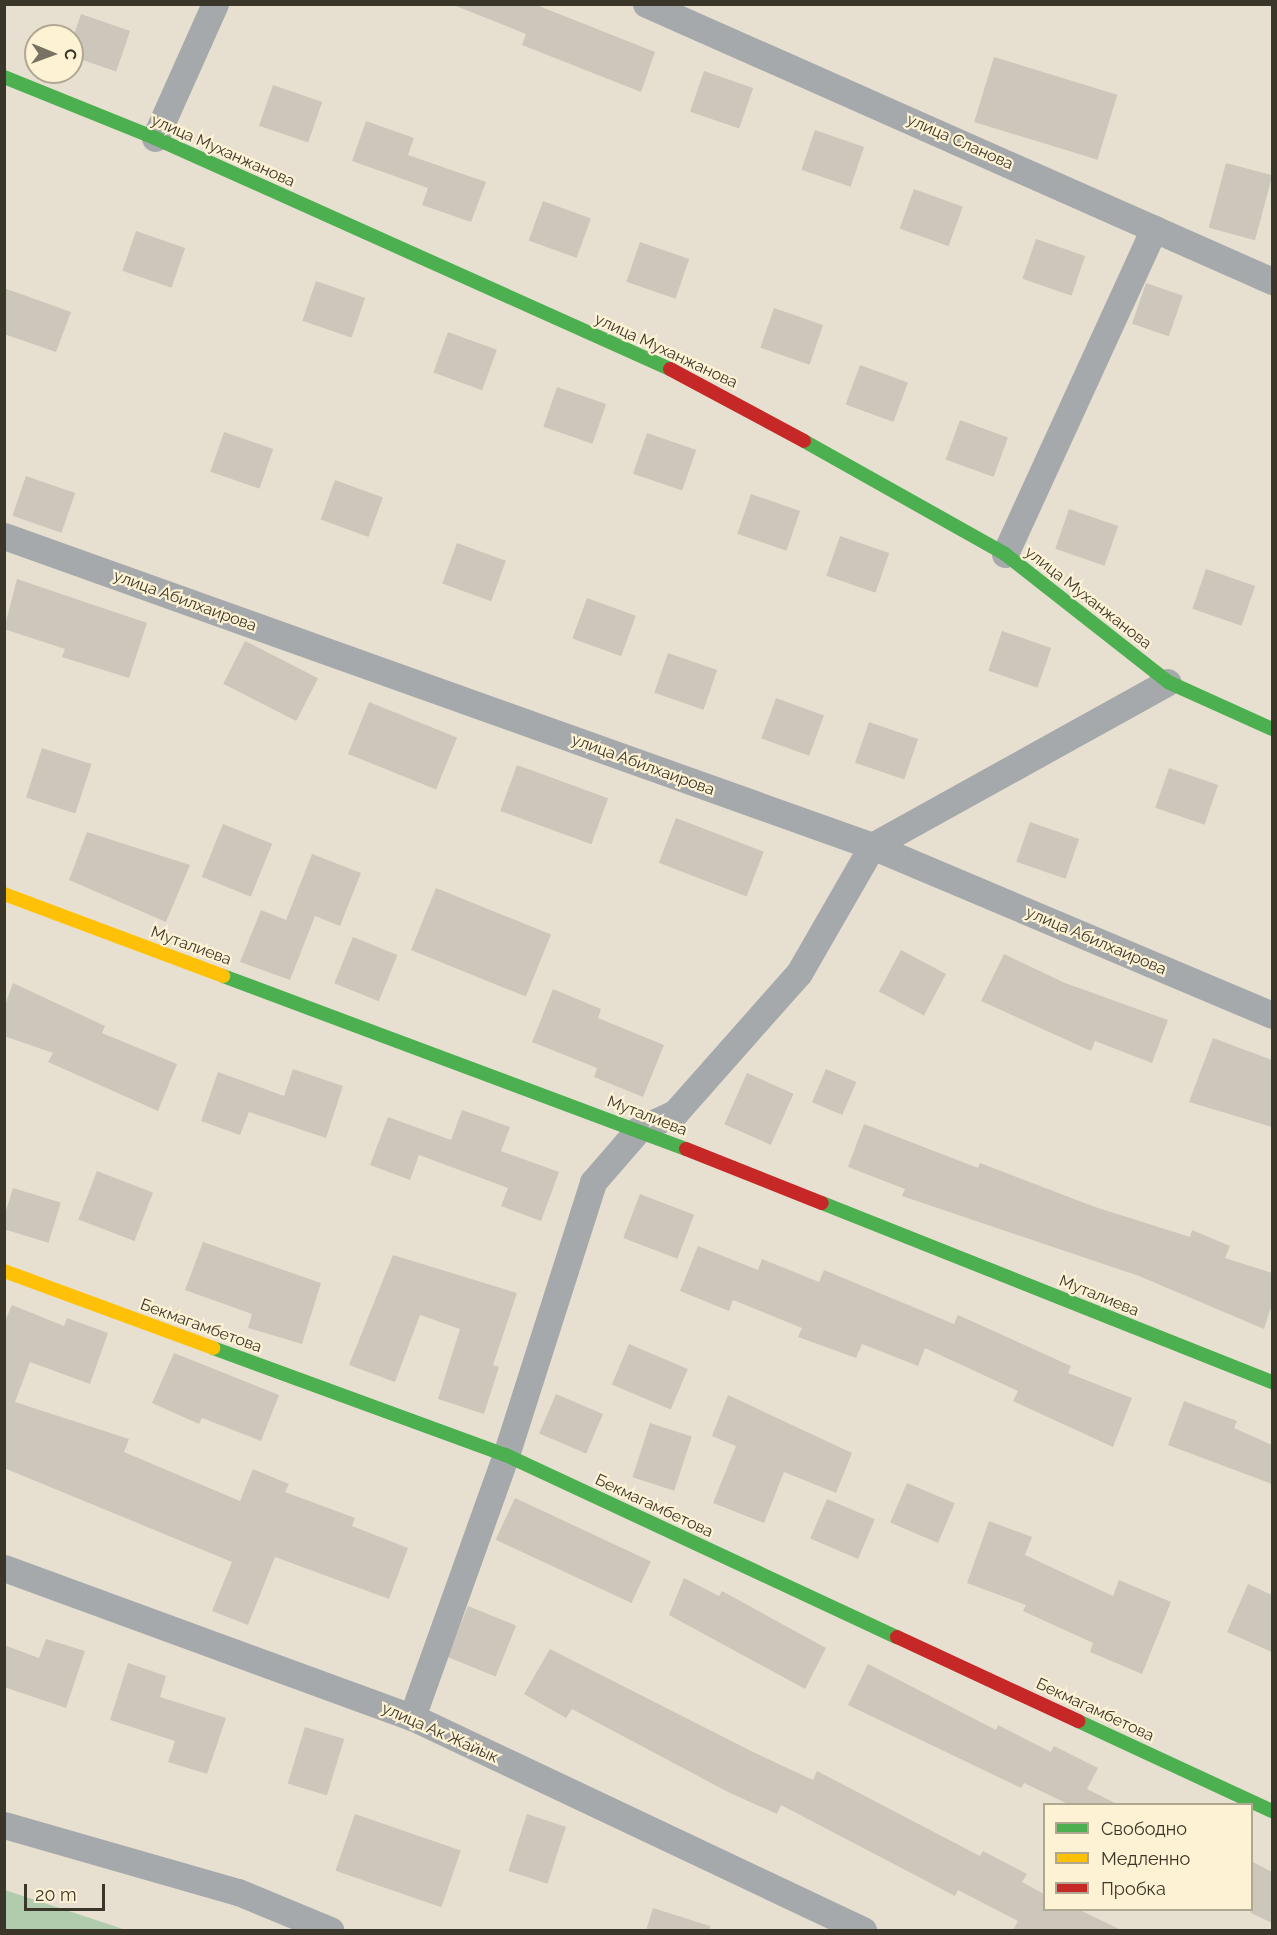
<!DOCTYPE html>
<meta charset="utf-8">
<style>
body{margin:0}
#map{position:relative;width:1277px;height:1935px;overflow:hidden;background:#e7e0d1;font-family:Raleway,sans-serif}
div>[style]{position:absolute}
[style*='--x']{left:calc(var(--x)*1px);top:calc(var(--y)*1px);width:calc(var(--w)*1px);rotate:calc(var(--a)*1deg)}
.forest>*{inset:0;background:#b1ccac}
.building>*{inset:0;background:#cdc7bb;transform-origin:0 0}
.street>*{height:27px;margin:-13.5px;padding:0 13.5px;transform-origin:13.5px;border-radius:13.5px;background:#a6a9ab}
.fast>*{height:14px;margin:-7px;padding:0 7px;transform-origin:7px;border-radius:7px;background:#4caf50}
.slow>*{height:14px;margin:-7px;padding:0 7px;transform-origin:7px;border-radius:7px;background:#ffc107}
.jam>*{height:14px;margin:-7px;padding:0 7px;transform-origin:7px;border-radius:7px;background:#c62828}
span{translate:-50% -50%;white-space:nowrap;text-align:center;line-height:1.15;-webkit-text-stroke:4.5px #fef2d4;paint-order:stroke}
.street-label{font-size:16px;color:#3b362a}
.frame{position:absolute;inset:0;border:6px solid #3b362a;pointer-events:none}
.legend{position:absolute;left:1043px;top:1803px;width:210px;height:108px;box-sizing:border-box;background:#fef2d4;border:2px solid #b0a790;margin:0;padding:8px 10px;list-style:none;font-size:18px;color:#3b362a}
.legend li{display:flex;align-items:center;gap:12px;height:30px}
.legend b{width:30px;border:2px solid #b0a790}
.north{position:absolute;left:24px;top:24px;width:60px;height:60px;box-sizing:border-box;background:#fef2d4;border:2px solid #b0a790;border-radius:50%;rotate:91deg;font-size:16px;font-weight:700;line-height:24px;text-align:center;color:#3b362a}
.north::after{content:'';display:block;margin:auto;width:21px;height:27px;background:#777264;clip-path:polygon(50% 0,100% 100%,50% 72%,0 100%)}
.scale{position:absolute;left:24px;top:1884px;width:81px;height:27px;box-sizing:border-box;border:3px solid #3b362a;border-top:0;padding-left:8px;font-size:18px;line-height:21px;white-space:nowrap;color:#3b362a;-webkit-text-stroke:4px #fef2d4;paint-order:stroke}
</style>
<div id="map">
<div class="forest">
<i style="clip-path:polygon(5px 1890px,126px 1930px,5px 1930px)"></i>
</div>
<div class="building">
<i style="clip-path:polygon(451px 4px,534px 4px,655px 52px,641px 92px,522px 45px,526px 34px)"></i>
<i style="left:81px;top:14px;width:52px;height:43px;rotate:19deg"></i>
<i style="left:994px;top:57px;width:129px;height:68px;rotate:17deg"></i>
<i style="left:704px;top:71px;width:52px;height:43px;rotate:19deg"></i>
<i style="left:273px;top:85px;width:52px;height:43px;rotate:19deg"></i>
<i style="clip-path:polygon(366px 121px,414px 138px,408px 155px,486px 182px,471px 222px,422px 205px,428px 188px,352px 161px)"></i>
<i style="left:815px;top:130px;width:52px;height:42px;rotate:19deg"></i>
<i style="left:1226px;top:163px;width:48px;height:67px;rotate:15deg"></i>
<i style="left:914px;top:189px;width:52px;height:42px;rotate:20deg"></i>
<i style="left:543px;top:201px;width:51px;height:42px;rotate:20deg"></i>
<i style="left:136px;top:231px;width:52px;height:42px;rotate:19deg"></i>
<i style="left:1036px;top:239px;width:52px;height:42px;rotate:19deg"></i>
<i style="left:640px;top:242px;width:52px;height:42px;rotate:19deg"></i>
<i style="left:316px;top:281px;width:52px;height:42px;rotate:19deg"></i>
<i style="left:1146px;top:283px;width:39px;height:43px;rotate:19deg"></i>
<i style="clip-path:polygon(4px 288px,71px 312px,56px 352px,4px 334px)"></i>
<i style="left:774px;top:308px;width:52px;height:42px;rotate:19deg"></i>
<i style="left:448px;top:332px;width:52px;height:43px;rotate:20deg"></i>
<i style="left:860px;top:365px;width:51px;height:42px;rotate:20deg"></i>
<i style="left:557px;top:387px;width:52px;height:42px;rotate:19deg"></i>
<i style="left:960px;top:420px;width:51px;height:42px;rotate:20deg"></i>
<i style="left:224px;top:432px;width:52px;height:42px;rotate:19deg"></i>
<i style="left:647px;top:433px;width:52px;height:43px;rotate:19deg"></i>
<i style="left:26px;top:476px;width:52px;height:42px;rotate:19deg"></i>
<i style="left:335px;top:480px;width:51px;height:42px;rotate:20deg"></i>
<i style="left:751px;top:494px;width:52px;height:42px;rotate:19deg"></i>
<i style="left:1069px;top:509px;width:52px;height:42px;rotate:19deg"></i>
<i style="left:840px;top:536px;width:52px;height:42px;rotate:19deg"></i>
<i style="left:457px;top:543px;width:52px;height:43px;rotate:20deg"></i>
<i style="left:1206px;top:569px;width:52px;height:42px;rotate:19deg"></i>
<i style="clip-path:polygon(17px 579px,147px 623px,129px 678px,62px 657px,65px 649px,4px 629px)"></i>
<i style="left:587px;top:598px;width:52px;height:43px;rotate:20deg"></i>
<i style="left:1002px;top:631px;width:52px;height:42px;rotate:19deg"></i>
<i style="left:245px;top:641px;width:82px;height:48px;rotate:27deg"></i>
<i style="left:668px;top:653px;width:52px;height:42px;rotate:19deg"></i>
<i style="left:776px;top:698px;width:51px;height:43px;rotate:20deg"></i>
<i style="left:369px;top:702px;width:95px;height:56px;rotate:22deg"></i>
<i style="left:869px;top:722px;width:52px;height:43px;rotate:19deg"></i>
<i style="left:42px;top:748px;width:52px;height:52px;rotate:18deg"></i>
<i style="left:517px;top:765px;width:97px;height:49px;rotate:20deg"></i>
<i style="left:1169px;top:768px;width:52px;height:42px;rotate:19deg"></i>
<i style="left:676px;top:818px;width:94px;height:48px;rotate:21deg"></i>
<i style="left:1030px;top:822px;width:52px;height:42px;rotate:19deg"></i>
<i style="left:223px;top:824px;width:53px;height:57px;rotate:22deg"></i>
<i style="clip-path:polygon(87px 832px,190px 865px,166px 922px,69px 880px)"></i>
<i style="clip-path:polygon(312px 854px,361px 873px,340px 926px,315px 916px,290px 980px,240px 962px,261px 910px,286px 920px)"></i>
<i style="left:436px;top:888px;width:124px;height:67px;rotate:22deg"></i>
<i style="left:353px;top:937px;width:48px;height:50px;rotate:22deg"></i>
<i style="left:901px;top:950px;width:51px;height:47px;rotate:28deg"></i>
<i style="clip-path:polygon(1004px 954px,1065px 983px,1168px 1020px,1152px 1063px,1095px 1041px,1091px 1051px,981px 1001px)"></i>
<i style="clip-path:polygon(13px 983px,105px 1026px,102px 1033px,177px 1064px,158px 1111px,48px 1062px,53px 1053px,4px 1036px,4px 1008px)"></i>
<i style="clip-path:polygon(553px 989px,601px 1009px,598px 1018px,664px 1045px,643px 1097px,594px 1077px,597px 1068px,532px 1042px)"></i>
<i style="clip-path:polygon(1213px 1038px,1272px 1060px,1272px 1127px,1189px 1102px)"></i>
<i style="clip-path:polygon(293px 1069px,343px 1086px,326px 1138px,249px 1112px,240px 1135px,201px 1121px,218px 1072px,284px 1096px)"></i>
<i style="left:826px;top:1069px;width:33px;height:36px;rotate:23deg"></i>
<i style="left:747px;top:1073px;width:51px;height:56px;rotate:24deg"></i>
<i style="clip-path:polygon(462px 1110px,510px 1127px,501px 1151px,559px 1172px,541px 1221px,501px 1206px,508px 1188px,419px 1155px,410px 1180px,370px 1165px,388px 1117px,451px 1140px)"></i>
<i style="clip-path:polygon(864px 1124px,978px 1168px,980px 1163px,1095px 1207px,1190px 1237px,1192px 1230px,1230px 1246px,1225px 1258px,1272px 1273px,1272px 1304px,1264px 1329px,1139px 1276px,902px 1196px,905px 1189px,848px 1167px)"></i>
<i style="left:97px;top:1171px;width:60px;height:52px;rotate:21deg"></i>
<i style="left:13px;top:1188px;width:50px;height:42px;rotate:17deg"></i>
<i style="left:640px;top:1194px;width:58px;height:47px;rotate:21deg"></i>
<i style="clip-path:polygon(203px 1242px,321px 1283px,302px 1344px,248px 1328px,252px 1314px,185px 1290px)"></i>
<i style="clip-path:polygon(698px 1246px,758px 1270px,762px 1259px,819px 1282px,824px 1270px,954px 1324px,958px 1315px,1071px 1366px,1068px 1373px,1132px 1398px,1113px 1447px,1013px 1401px,1018px 1391px,925px 1348px,918px 1366px,862px 1344px,856px 1358px,798px 1337px,802px 1328px,733px 1300px,729px 1311px,680px 1291px)"></i>
<i style="clip-path:polygon(393px 1255px,517px 1293px,493px 1365px,499px 1367px,484px 1414px,438px 1399px,460px 1329px,420px 1315px,395px 1382px,349px 1365px)"></i>
<i style="clip-path:polygon(12px 1305px,64px 1326px,67px 1318px,108px 1333px,90px 1384px,30px 1362px,15px 1402px,129px 1439px,124px 1452px,240px 1501px,253px 1469px,289px 1484px,285px 1492px,355px 1518px,352px 1526px,408px 1548px,389px 1599px,275px 1557px,248px 1625px,212px 1611px,232px 1562px,4px 1468px,4px 1323px)"></i>
<i style="left:629px;top:1344px;width:64px;height:44px;rotate:23deg"></i>
<i style="clip-path:polygon(174px 1353px,279px 1395px,261px 1441px,202px 1418px,199px 1424px,152px 1403px)"></i>
<i style="left:556px;top:1394px;width:51px;height:43px;rotate:23deg"></i>
<i style="clip-path:polygon(728px 1395px,852px 1453px,836px 1493px,784px 1472px,764px 1523px,713px 1503px,736px 1446px,712px 1436px)"></i>
<i style="clip-path:polygon(1184px 1401px,1237px 1421px,1234px 1428px,1272px 1445px,1272px 1484px,1168px 1445px)"></i>
<i style="left:650px;top:1423px;width:44px;height:57px;rotate:18deg"></i>
<i style="left:907px;top:1483px;width:52px;height:43px;rotate:23deg"></i>
<i style="left:515px;top:1498px;width:150px;height:46px;rotate:25deg"></i>
<i style="left:827px;top:1499px;width:52px;height:43px;rotate:23deg"></i>
<i style="clip-path:polygon(989px 1521px,1032px 1537px,1025px 1555px,1113px 1596px,1119px 1580px,1171px 1602px,1142px 1674px,1090px 1652px,1093px 1643px,1023px 1611px,1026px 1605px,967px 1583px)"></i>
<i style="clip-path:polygon(684px 1578px,719px 1596px,722px 1591px,826px 1648px,805px 1689px,669px 1615px)"></i>
<i style="clip-path:polygon(1248px 1584px,1272px 1595px,1272px 1652px,1227px 1632px)"></i>
<i style="left:468px;top:1606px;width:52px;height:55px;rotate:22deg"></i>
<i style="clip-path:polygon(46px 1639px,85px 1651px,66px 1708px,4px 1687px,4px 1645px,39px 1658px)"></i>
<i style="clip-path:polygon(550px 1649px,753px 1752px,813px 1780px,817px 1771px,980px 1856px,983px 1851px,1027px 1874px,1022px 1882px,1044px 1894px,1044px 1910px,1080px 1910px,1121px 1930px,1013px 1930px,1018px 1921px,958px 1890px,955px 1896px,781px 1805px,777px 1814px,728px 1792px,572px 1709px,566px 1718px,524px 1694px)"></i>
<i style="clip-path:polygon(128px 1663px,166px 1676px,160px 1697px,226px 1718px,207px 1774px,168px 1762px,175px 1741px,110px 1720px)"></i>
<i style="clip-path:polygon(868px 1664px,996px 1730px,998px 1725px,1051px 1752px,1054px 1746px,1098px 1768px,1087px 1789px,1117px 1804px,1068px 1804px,1024px 1783px,1021px 1788px,848px 1705px)"></i>
<i style="left:305px;top:1727px;width:41px;height:59px;rotate:17deg"></i>
<i style="left:355px;top:1814px;width:112px;height:60px;rotate:19deg"></i>
<i style="left:527px;top:1814px;width:41px;height:60px;rotate:18deg"></i>
<i style="clip-path:polygon(1251px 1861px,1272px 1872px,1272px 1923px,1251px 1913px)"></i>
<i style="clip-path:polygon(653px 1908px,710px 1926px,710px 1930px,646px 1930px)"></i>
</div>
<div class="street">
<i style="--x:646;--y:4;--w:685;--a:23.87"></i>
<i style="--x:155;--y:138;--w:147;--a:-65.9"></i>
<i style="--x:4;--y:536;--w:922;--a:19.65"></i>
<i style="--x:872;--y:846;--w:434;--a:22.9"></i>
<i style="--x:1005;--y:554;--w:358;--a:-65.4"></i>
<i style="--x:4;--y:1568;--w:434;--a:20.1"></i>
<i style="--x:412;--y:1717;--w:499;--a:25.3"></i>
<i style="--x:412;--y:1717;--w:278;--a:-70.3"></i>
<i style="--x:506;--y:1455;--w:287;--a:-72.3"></i>
<i style="--x:593;--y:1182;--w:69;--a:-49.1"></i>
<i style="--x:638;--y:1130;--w:41;--a:-24.7"></i>
<i style="--x:675;--y:1113;--w:187;--a:-48.5"></i>
<i style="--x:799;--y:973;--w:146;--a:-60.1"></i>
<i style="--x:872;--y:846;--w:338;--a:-29"></i>
<i style="--x:4;--y:1825;--w:243;--a:16"></i>
<i style="--x:238;--y:1892;--w:100;--a:22.4"></i>
</div>
<div class="fast">
<i style="--x:4;--y:77;--w:163;--a:22"></i>
<i style="--x:155;--y:138;--w:564;--a:24.16"></i>
<i style="--x:804;--y:441;--w:231;--a:29.3"></i>
<i style="--x:1005;--y:554;--w:207;--a:38.1"></i>
<i style="--x:1168;--y:682;--w:114;--a:24.3"></i>
<i style="--x:223;--y:976;--w:494;--a:20.5"></i>
<i style="--x:822;--y:1203;--w:484;--a:21.7"></i>
<i style="--x:213;--y:1348;--w:312;--a:20.1"></i>
<i style="--x:506;--y:1455;--w:431;--a:25"></i>
<i style="--x:1078;--y:1721;--w:214;--a:24.9"></i>
</div>
<div class="slow">
<i style="--x:4;--y:894;--w:234;--a:20.5"></i>
<i style="--x:4;--y:1271;--w:223;--a:20.2"></i>
</div>
<div class="jam">
<i style="--x:670;--y:369;--w:152;--a:28.2"></i>
<i style="--x:686;--y:1149;--w:146;--a:21.7"></i>
<i style="--x:897;--y:1637;--w:200;--a:24.9"></i>
</div>
<div class="street-label">
<span style="left:960px;top:142px;rotate:24deg">улица Сланова</span>
<span style="left:223px;top:151px;rotate:24deg">улица Муханжанова</span>
<span style="left:666px;top:351px;rotate:25deg">улица Муханжанова</span>
<span style="left:1088px;top:598px;rotate:38deg">улица Муханжанова</span>
<span style="left:185px;top:601px;rotate:20deg">улица Абилхаирова</span>
<span style="left:643px;top:765px;rotate:20deg">улица Абилхаирова</span>
<span style="left:1096px;top:941px;rotate:23deg">улица Абилхаирова</span>
<span style="left:191px;top:946px;rotate:20deg">Муталиева</span>
<span style="left:647px;top:1116px;rotate:21deg">Муталиева</span>
<span style="left:1099px;top:1296px;rotate:22deg">Муталиева</span>
<span style="left:201px;top:1326px;rotate:20deg">Бекмагамбетова</span>
<span style="left:654px;top:1506px;rotate:25deg">Бекмагамбетова</span>
<span style="left:1095px;top:1710px;rotate:25deg">Бекмагамбетова</span>
<span style="left:440px;top:1733px;rotate:24deg">улица Ак Жайык</span>
</div>
<div class="frame"></div>
<ul class="legend">
<li><b style="height:8px;background:#4caf50"></b>Свободно</li>
<li><b style="height:8px;background:#ffc107"></b>Медленно</li>
<li><b style="height:8px;background:#c62828"></b>Пробка</li>
</ul>
<div class="north">С</div>
<div class="scale">20 m</div>
</div>
